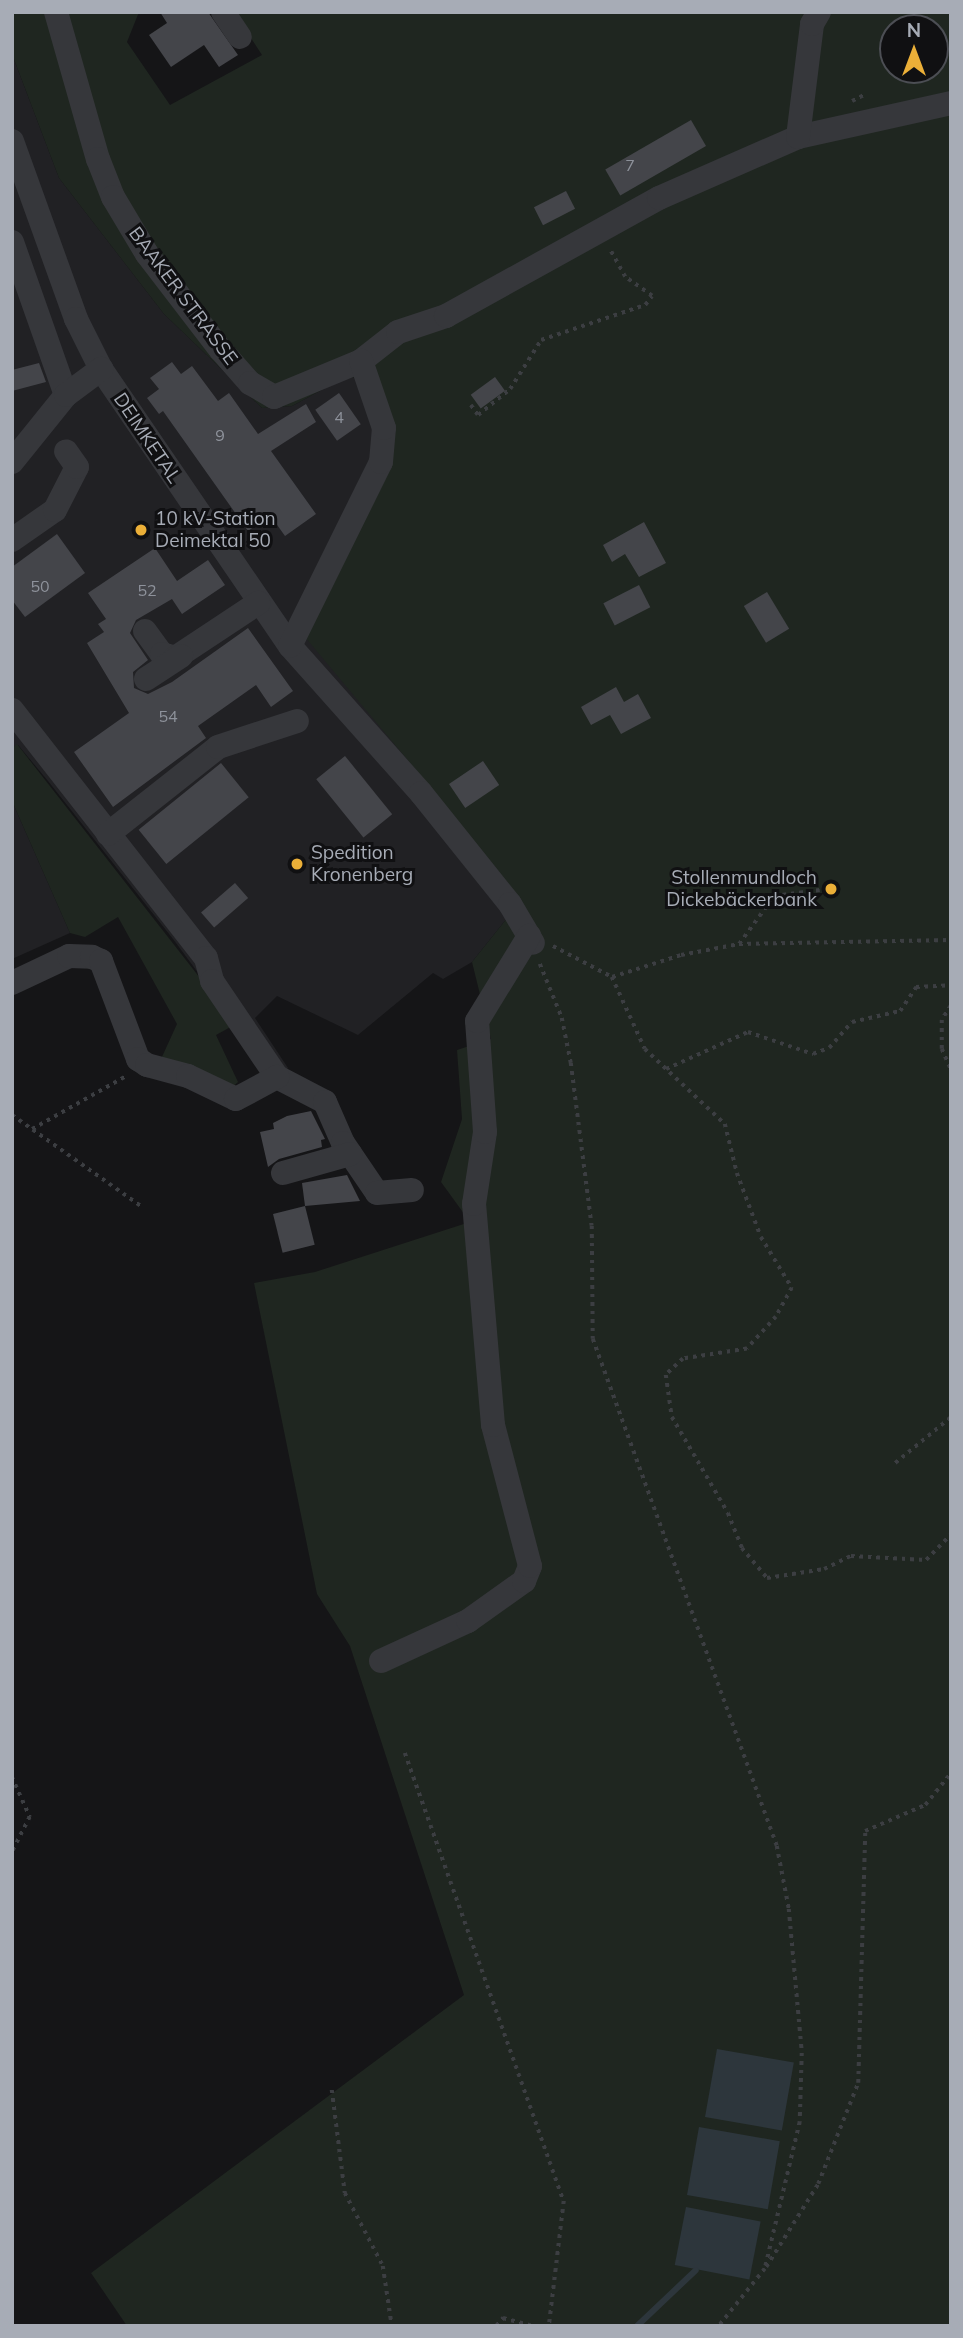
<!DOCTYPE html>
<meta charset="utf-8">
<style>
body{margin:0}
#map{position:relative;width:963px;height:2338px;overflow:hidden;background:#151517;font-family:Mulish,sans-serif}
div>[style]{position:absolute}
[style*='--x']{left:calc(var(--x)*1px);top:calc(var(--y)*1px);width:calc(var(--w)*1px);rotate:calc(var(--a)*1deg)}
.built>*{inset:0;background:#212124}
.green>*{inset:0;background:#1f2620}
.water>*{inset:0;background:#2d363c;transform-origin:0 0}
.stream>*{height:6px;margin:-3px;padding:0 3px;transform-origin:3px;border-radius:3px;background:#2d363c}
.building>*{inset:0;background:#44454a;transform-origin:0 0}
.path>*{height:3.5px;margin-top:-1.75px;transform-origin:0;background:repeating-linear-gradient(90deg,#3c3e42 0 3.5px,transparent 0 8.5px)}
.minor>*{height:24px;margin:-12px;padding:0 12px;transform-origin:12px;border-radius:12px;background:#36373b}
.dots>*{width:19px;height:19px;translate:-50% -50%;box-sizing:border-box;border:4px solid #101012;border-radius:50%}
span{translate:-50% -50%;white-space:nowrap;text-align:center;line-height:1.15;-webkit-text-stroke:6px #101012;paint-order:stroke}
.number-label{font-size:16px;color:#8e929b}
.number-label span{-webkit-text-stroke-width:0}
.street-label{font-size:19px;color:#a7acb6}
.poi-label{font-size:19px;color:#a7acb6}
.left{translate:0 -50%;text-align:left}
.right{translate:-100% -50%;text-align:right}
.frame{position:absolute;inset:0;border:14px solid #a7acb6;pointer-events:none}
.north{position:absolute;left:879px;top:14px;width:70px;height:70px;box-sizing:border-box;background:#101012;border:2px solid #4c4e54;border-radius:50%;rotate:0deg;font-size:19px;font-weight:700;line-height:28px;text-align:center;color:#a7acb6}
.north::after{content:'';display:block;margin:auto;width:24px;height:32px;background:#ebaf38;clip-path:polygon(50% 0,100% 100%,50% 72%,0 100%)}
</style>
<div id="map">
<div class="built">
<i style="clip-path:polygon(12px 54px,59px 178px,164px 314px,262px 408px,292px 406px,340px 380px,375px 373px,426px 782px,516px 907px,472px 962px,443px 979px,433px 973px,358px 1035px,277px 996px,255px 1018px,288px 1068px,267px 1088px,236px 1024px,173px 939px,48px 781px,18px 745px,12px 748px)"></i>
<i style="clip-path:polygon(12px 801px,70px 933px,12px 959px)"></i>
</div>
<div class="green">
<i style="clip-path:polygon(evenodd,12px 12px,139px 12px,127px 42px,170px 105px,262px 55px,234px 12px,951px 12px,951px 2326px,127px 2326px,91px 2273px,464px 1995px,350px 1646px,317px 1594px,254px 1283px,315px 1272px,470px 1222px,441px 1182px,462px 1119px,457px 1050px,491px 1039px,472px 962px,516px 907px,426px 782px,305px 637px,392px 460px,375px 373px,340px 380px,292px 406px,262px 408px,164px 314px,59px 178px,12px 54px,12px 12px,893px 28px,935px 28px,935px 70px,893px 70px,893px 28px)"></i>
<i style="clip-path:polygon(17px 744px,236px 1024px,216px 1035px,238px 1082px,227px 1092px,161px 1059px,177px 1024px,118px 917px,85px 937px,70px 933px,12px 801px,12px 748px)"></i>
</div>
<div class="water">
<i style="left:717px;top:2049px;width:78px;height:69px;rotate:10deg"></i>
<i style="left:699px;top:2127px;width:82px;height:69px;rotate:10deg"></i>
<i style="left:686px;top:2207px;width:76px;height:59px;rotate:11deg"></i>
</div>
<div class="stream">
<i style="--x:637;--y:2326;--w:81;--a:-43.5"></i>
</div>
<div class="building">
<i style="clip-path:polygon(160px 12px,208px 12px,238px 55px,219px 67px,204px 45px,171px 67px,149px 35px,167px 23px)"></i>
<i style="left:691px;top:120px;width:30px;height:99px;rotate:60deg"></i>
<i style="left:566px;top:191px;width:20px;height:36px;rotate:63deg"></i>
<i style="clip-path:polygon(172px 362px,181px 374px,192px 366px,218px 401px,229px 393px,258px 434px,306px 404px,316px 422px,271px 451px,316px 514px,285px 536px,270px 515px,248px 531px,163px 411px,159px 414px,147px 398px,159px 389px,150px 378px)"></i>
<i style="clip-path:polygon(39px 363px,46px 382px,12px 391px,12px 370px)"></i>
<i style="left:495px;top:377px;width:17px;height:30px;rotate:54deg"></i>
<i style="left:339px;top:393px;width:38px;height:29px;rotate:55deg"></i>
<i style="clip-path:polygon(644px 522px,666px 563px,639px 577px,625px 554px,612px 562px,603px 545px)"></i>
<i style="clip-path:polygon(57px 534px,85px 573px,25px 617px,12px 600px,12px 567px)"></i>
<i style="clip-path:polygon(155px 548px,177px 581px,208px 560px,225px 585px,182px 614px,172px 599px,136px 620px,130px 633px,148px 660px,133px 672px,134px 688px,148px 694px,172px 682px,248px 628px,293px 691px,271px 707px,256px 685px,198px 726px,206px 738px,113px 807px,74px 752px,129px 713px,87px 643px,104px 632px,98px 624px,106px 619px,88px 593px)"></i>
<i style="left:639px;top:585px;width:25px;height:40px;rotate:63deg"></i>
<i style="left:767px;top:592px;width:43px;height:27px;rotate:59deg"></i>
<i style="clip-path:polygon(616px 687px,624px 702px,638px 694px,651px 718px,621px 734px,610px 715px,591px 725px,581px 707px)"></i>
<i style="left:345px;top:756px;width:75px;height:37px;rotate:51deg"></i>
<i style="left:483px;top:761px;width:29px;height:41px;rotate:56deg"></i>
<i style="left:221px;top:763px;width:44px;height:106px;rotate:51deg"></i>
<i style="left:235px;top:883px;width:20px;height:45px;rotate:49deg"></i>
<i style="clip-path:polygon(311px 1111px,325px 1139px,321px 1140px,322px 1147px,279px 1159px,268px 1167px,260px 1132px,274px 1129px,273px 1123px,287px 1116px)"></i>
<i style="clip-path:polygon(347px 1175px,360px 1201px,305px 1206px,302px 1183px)"></i>
<i style="left:305px;top:1206px;width:40px;height:33px;rotate:76deg"></i>
</div>
<div class="path">
<i style="--x:852;--y:101;--w:16;--a:-27"></i>
<i style="--x:471;--y:405;--w:12;--a:55"></i>
<i style="--x:478;--y:415;--w:41;--a:-39.1"></i>
<i style="--x:510;--y:389;--w:58;--a:-57.7"></i>
<i style="--x:541;--y:340;--w:110;--a:-18.6"></i>
<i style="--x:645;--y:305;--w:11;--a:-52"></i>
<i style="--x:652;--y:296;--w:33;--a:-145"></i>
<i style="--x:625;--y:277;--w:33;--a:-119"></i>
<i style="--x:739;--y:944;--w:59;--a:-53.9"></i>
<i style="--x:774;--y:896;--w:46;--a:-7.4"></i>
<i style="--x:553;--y:946;--w:67;--a:27.7"></i>
<i style="--x:612;--y:977;--w:72;--a:-17.7"></i>
<i style="--x:681;--y:955;--w:59;--a:-10.7"></i>
<i style="--x:739;--y:944;--w:212;--a:-1.1"></i>
<i style="--x:540;--y:964;--w:58;--a:67.8"></i>
<i style="--x:562;--y:1018;--w:46;--a:78.7"></i>
<i style="--x:571;--y:1063;--w:164;--a:82.7"></i>
<i style="--x:592;--y:1226;--w:113;--a:89.5"></i>
<i style="--x:593;--y:1339;--w:539;--a:70.05"></i>
<i style="--x:777;--y:1846;--w:64;--a:79.2"></i>
<i style="--x:789;--y:1909;--w:145;--a:84.8"></i>
<i style="--x:802;--y:2053;--w:69;--a:91.7"></i>
<i style="--x:800;--y:2122;--w:151;--a:103.4"></i>
<i style="--x:765;--y:2269;--w:73;--a:128.9"></i>
<i style="--x:612;--y:977;--w:79;--a:65.4"></i>
<i style="--x:645;--y:1049;--w:110;--a:43.2"></i>
<i style="--x:725;--y:1124;--w:50;--a:76.2"></i>
<i style="--x:737;--y:1173;--w:68;--a:69.4"></i>
<i style="--x:761;--y:1237;--w:60;--a:58.7"></i>
<i style="--x:792;--y:1288;--w:33;--a:119"></i>
<i style="--x:776;--y:1317;--w:43;--a:132.2"></i>
<i style="--x:747;--y:1349;--w:65;--a:171.1"></i>
<i style="--x:683;--y:1359;--w:23;--a:137"></i>
<i style="--x:666;--y:1375;--w:42;--a:81.9"></i>
<i style="--x:672;--y:1417;--w:111;--a:59.7"></i>
<i style="--x:728;--y:1513;--w:38;--a:68"></i>
<i style="--x:742;--y:1548;--w:39;--a:50"></i>
<i style="--x:767;--y:1578;--w:58;--a:-9"></i>
<i style="--x:824;--y:1569;--w:30;--a:-26"></i>
<i style="--x:851;--y:1556;--w:75;--a:3.1"></i>
<i style="--x:926;--y:1560;--w:36;--a:-46"></i>
<i style="--x:951;--y:1006;--w:17;--a:123"></i>
<i style="--x:942;--y:1020;--w:29;--a:90"></i>
<i style="--x:942;--y:1049;--w:22;--a:66"></i>
<i style="--x:666;--y:1069;--w:90;--a:-24.3"></i>
<i style="--x:748;--y:1032;--w:69;--a:18.7"></i>
<i style="--x:813;--y:1054;--w:17;--a:-21"></i>
<i style="--x:829;--y:1048;--w:35;--a:-49"></i>
<i style="--x:852;--y:1022;--w:49;--a:-12.9"></i>
<i style="--x:900;--y:1011;--w:29;--a:-56"></i>
<i style="--x:916;--y:987;--w:35;--a:-3"></i>
<i style="--x:12;--y:1115;--w:158;--a:35.2"></i>
<i style="--x:32;--y:1129;--w:108;--a:-29.4"></i>
<i style="--x:895;--y:1463;--w:72;--a:-39.4"></i>
<i style="--x:405;--y:1753;--w:475;--a:70.5"></i>
<i style="--x:564;--y:2201;--w:126;--a:96.8"></i>
<i style="--x:12;--y:1777;--w:44;--a:65.8"></i>
<i style="--x:30;--y:1817;--w:39;--a:117"></i>
<i style="--x:332;--y:2090;--w:104;--a:82.8"></i>
<i style="--x:345;--y:2193;--w:82;--a:62.5"></i>
<i style="--x:383;--y:2266;--w:61;--a:81.5"></i>
<i style="--x:766;--y:2267;--w:98;--a:-57.9"></i>
<i style="--x:818;--y:2184;--w:109;--a:-68.4"></i>
<i style="--x:858;--y:2083;--w:252;--a:-88.4"></i>
<i style="--x:865;--y:1831;--w:65;--a:-23.4"></i>
<i style="--x:925;--y:1805;--w:41;--a:-50.9"></i>
<i style="--x:496;--y:2326;--w:11;--a:-49"></i>
<i style="--x:503;--y:2318;--w:30;--a:15"></i>
</div>
<div class="minor">
<i style="--x:56;--y:12;--w:153;--a:74.1"></i>
<i style="--x:98;--y:159;--w:41;--a:68.5"></i>
<i style="--x:113;--y:197;--w:66;--a:59.2"></i>
<i style="--x:147;--y:254;--w:120;--a:52.5"></i>
<i style="--x:220;--y:349;--w:45;--a:48.6"></i>
<i style="--x:250;--y:383;--w:28;--a:30"></i>
<i style="--x:274;--y:397;--w:94;--a:-22.5"></i>
<i style="--x:361;--y:361;--w:47;--a:-38.1"></i>
<i style="--x:398;--y:332;--w:51;--a:-18.4"></i>
<i style="--x:446;--y:316;--w:244;--a:-29"></i>
<i style="--x:659;--y:198;--w:152;--a:-23.7"></i>
<i style="--x:798;--y:137;--w:157;--a:-12.5"></i>
<i style="--x:223;--y:12;--w:30;--a:56"></i>
<i style="--x:798;--y:137;--w:114;--a:-82.9"></i>
<i style="--x:812;--y:24;--w:14;--a:-60"></i>
<i style="--x:12;--y:141;--w:189;--a:70.2"></i>
<i style="--x:76;--y:319;--w:56;--a:63.4"></i>
<i style="--x:101;--y:369;--w:335;--a:55.7"></i>
<i style="--x:290;--y:646;--w:197;--a:48.3"></i>
<i style="--x:421;--y:793;--w:142;--a:51.3"></i>
<i style="--x:510;--y:904;--w:45;--a:59.5"></i>
<i style="--x:12;--y:242;--w:162;--a:70.6"></i>
<i style="--x:12;--y:462;--w:86;--a:-51.1"></i>
<i style="--x:66;--y:395;--w:44;--a:-36.6"></i>
<i style="--x:12;--y:540;--w:52;--a:-34.9"></i>
<i style="--x:55;--y:510;--w:48;--a:-62.9"></i>
<i style="--x:77;--y:467;--w:19;--a:-125"></i>
<i style="--x:145;--y:631;--w:29;--a:54"></i>
<i style="--x:162;--y:654;--w:14;--a:17"></i>
<i style="--x:175;--y:658;--w:100;--a:-33.5"></i>
<i style="--x:290;--y:646;--w:205;--a:-63.7"></i>
<i style="--x:381;--y:462;--w:34;--a:-85"></i>
<i style="--x:384;--y:428;--w:71;--a:-108.9"></i>
<i style="--x:146;--y:679;--w:42;--a:-33.3"></i>
<i style="--x:12;--y:710;--w:315;--a:52"></i>
<i style="--x:206;--y:958;--w:24;--a:75"></i>
<i style="--x:212;--y:981;--w:116;--a:55.9"></i>
<i style="--x:277;--y:1077;--w:54;--a:27.5"></i>
<i style="--x:325;--y:1102;--w:45;--a:66.3"></i>
<i style="--x:343;--y:1143;--w:60;--a:55.8"></i>
<i style="--x:377;--y:1193;--w:35;--a:-5"></i>
<i style="--x:108;--y:834;--w:140;--a:-38.3"></i>
<i style="--x:218;--y:747;--w:83;--a:-18.2"></i>
<i style="--x:12;--y:983;--w:63;--a:-25.3"></i>
<i style="--x:69;--y:956;--w:23;--a:2"></i>
<i style="--x:92;--y:957;--w:10;--a:24"></i>
<i style="--x:101;--y:961;--w:105;--a:69.3"></i>
<i style="--x:138;--y:1059;--w:11;--a:34"></i>
<i style="--x:147;--y:1065;--w:42;--a:15"></i>
<i style="--x:188;--y:1076;--w:53;--a:25.6"></i>
<i style="--x:236;--y:1099;--w:47;--a:-28.2"></i>
<i style="--x:283;--y:1173;--w:70;--a:-15.8"></i>
<i style="--x:381;--y:1661;--w:96;--a:-24.7"></i>
<i style="--x:468;--y:1621;--w:69;--a:-35.5"></i>
<i style="--x:524;--y:1581;--w:16;--a:-68"></i>
<i style="--x:530;--y:1566;--w:146;--a:-104.7"></i>
<i style="--x:493;--y:1425;--w:222;--a:-94.9"></i>
<i style="--x:474;--y:1204;--w:73;--a:-81.3"></i>
<i style="--x:485;--y:1132;--w:111;--a:-94.1"></i>
<i style="--x:477;--y:1021;--w:100;--a:-58.5"></i>
</div>
<div class="dots">
<i style="left:141px;top:530px;background:#ebaf38"></i>
<i style="left:297px;top:864px;background:#ebaf38"></i>
<i style="left:831px;top:889px;background:#ebaf38"></i>
</div>
<div class="number-label">
<span style="left:630px;top:165px">7</span>
<span style="left:339px;top:417px">4</span>
<span style="left:220px;top:435px">9</span>
<span style="left:40px;top:586px">50</span>
<span style="left:147px;top:590px">52</span>
<span style="left:168px;top:716px">54</span>
</div>
<div class="street-label">
<span style="left:183px;top:296px;rotate:53deg">BAAKER STRASSE</span>
<span style="left:147px;top:438px;rotate:56deg">DEIMKETAL</span>
</div>
<div class="poi-label">
<span class="left" style="left:155px;top:530px">10 kV-Station<br>Deimektal 50</span>
<span class="left" style="left:311px;top:864px">Spedition<br>Kronenberg</span>
<span class="right" style="left:817px;top:889px">Stollenmundloch<br>Dickebäckerbank</span>
</div>
<div class="frame"></div>
<div class="north">N</div>
</div>
